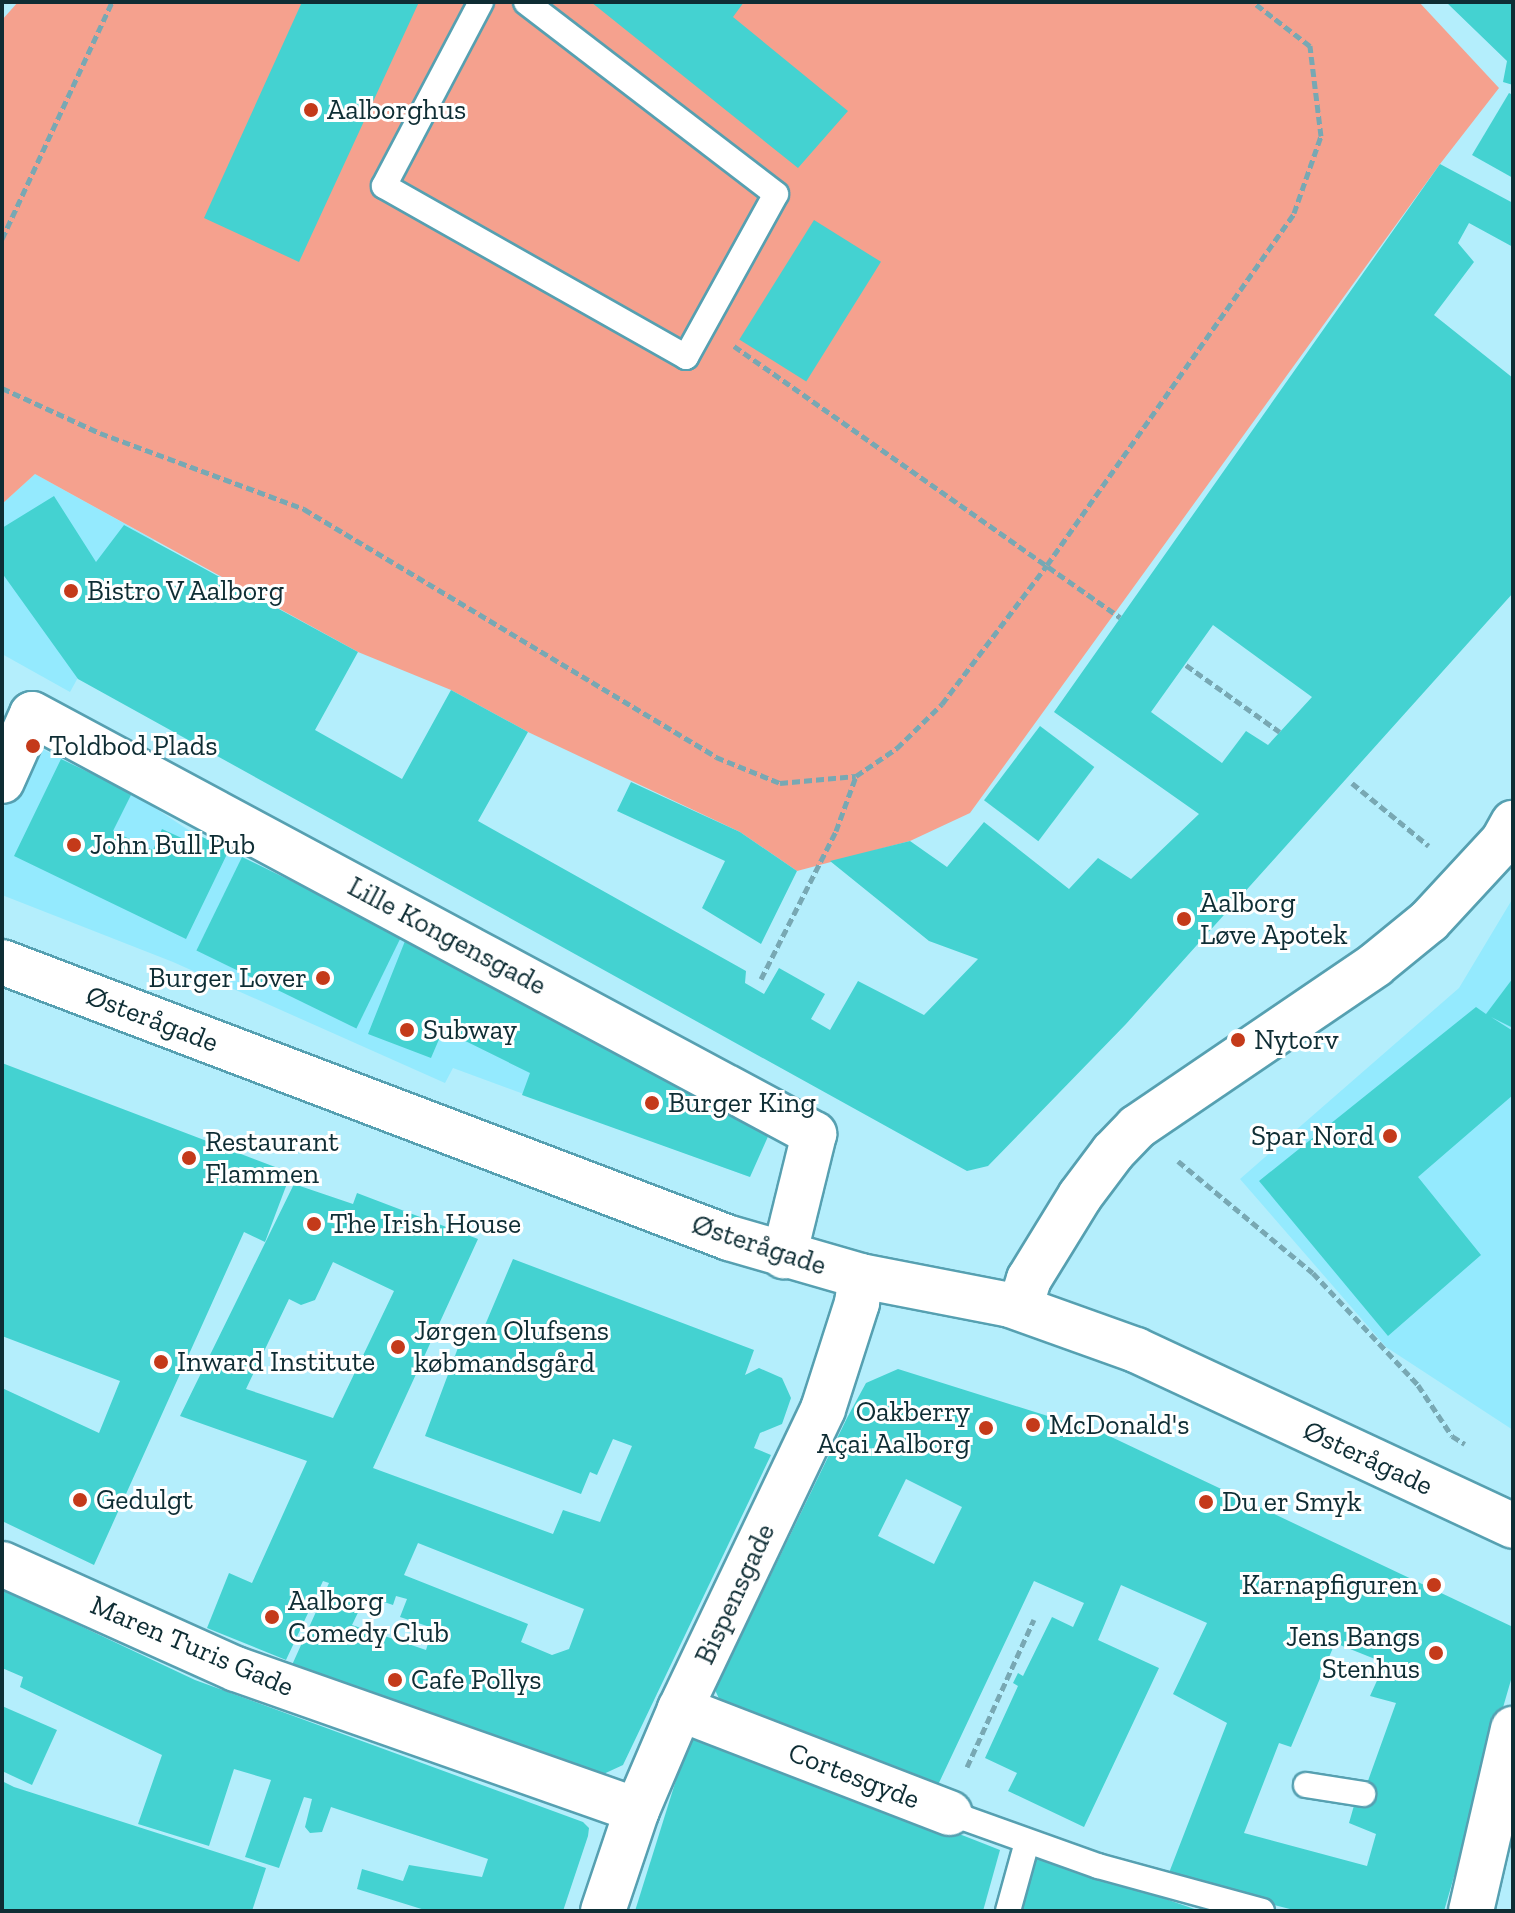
<!DOCTYPE html>
<meta charset="utf-8">
<style>
body{margin:0}
#map{position:relative;width:1515px;height:1913px;overflow:hidden;background:#b4eefc;font-family:"Zilla Slab",serif}
div>[style]{position:absolute}
[style*='--x']{left:calc(var(--x)*1px);top:calc(var(--y)*1px);width:calc(var(--w)*1px);rotate:calc(var(--a)*1deg)}
.built>*{inset:0;background:#94eafe}
.green>*{inset:0;background:#f5a18e}
.building>*{inset:0;background:#44d2d1;transform-origin:0 0}
.path>*{height:5px;margin-top:-2.5px;transform-origin:0;background:repeating-linear-gradient(90deg,#78a8b3 0 8px,transparent 0 12px)}
.roads{filter:drop-shadow(2px 0 #56a0b1) drop-shadow(-2px 0 #56a0b1) drop-shadow(0 2px #56a0b1) drop-shadow(0 -2px #56a0b1)}
.lane>*{height:24px;margin:-12px;padding:0 12px;transform-origin:12px;border-radius:12px;background:#fff}
.street>*{height:44px;margin:-22px;padding:0 22px;transform-origin:22px;border-radius:22px;background:#fff}
.secondary>*{height:44px;margin:-22px;padding:0 22px;transform-origin:22px;border-radius:22px;background:#fff}
.dots>*{width:22px;height:22px;translate:-50% -50%;box-sizing:border-box;border:4px solid #fff;border-radius:50%}
span{translate:-50% -50%;white-space:nowrap;text-align:center;line-height:1.15;-webkit-text-stroke:6px #fff;paint-order:stroke}
.poi-label{font-size:28px;color:#0e2d34}
.left{translate:0 -50%;text-align:left}
.right{translate:-100% -50%;text-align:right}
.street-label{font-size:28px;color:#0e2d34}
.frame{position:absolute;inset:0;border:4px solid #0e2d34;pointer-events:none}
</style>
<div id="map">
<div class="built">
<i style="clip-path:polygon(35px 474px,154px 540px,70px 692px,2px 654px,2px 504px)"></i>
<i style="clip-path:polygon(34px 745px,132px 793px,190px 831px,402px 935px,406px 941px,750px 1177px,453px 1068px,445px 1083px,173px 962px,2px 895px,2px 811px)"></i>
<i style="clip-path:polygon(1513px 898px,1513px 1430px,1386px 1347px,1240px 1179px,1459px 988px)"></i>
</div>
<div class="green">
<i style="clip-path:polygon(18px 2px,1419px 2px,1499px 88px,1440px 164px,970px 813px,910px 841px,797px 871px,740px 832px,528px 732px,451px 690px,358px 652px,35px 474px,2px 504px,2px 20px)"></i>
</div>
<div class="building">
<i style="clip-path:polygon(302px 2px,419px 2px,299px 262px,204px 218px)"></i>
<i style="clip-path:polygon(591px 2px,744px 2px,733px 17px,848px 111px,798px 168px)"></i>
<i style="clip-path:polygon(1446px 2px,1513px 2px,1513px 85px,1503px 82px,1507px 61px)"></i>
<i style="clip-path:polygon(1509px 93px,1513px 95px,1513px 178px,1472px 155px)"></i>
<i style="clip-path:polygon(evenodd,1440px 164px,1513px 203px,1513px 247px,1469px 223px,1458px 243px,1474px 262px,1434px 315px,1513px 378px,1513px 593px,1126px 1024px,988px 1166px,967px 1171px,78px 679px,2px 573px,2px 528px,54px 496px,96px 562px,124px 525px,358px 652px,315px 730px,402px 779px,451px 690px,528px 732px,478px 821px,746px 971px,745px 983px,764px 994px,779px 968px,825px 994px,811px 1019px,830px 1030px,858px 981px,924px 1015px,978px 959px,929px 941px,830px 861px,910px 841px,947px 867px,984px 822px,1069px 889px,1098px 858px,1131px 879px,1199px 814px,1054px 712px,1440px 164px,1213px 625px,1312px 697px,1268px 745px,1246px 731px,1222px 763px,1151px 712px,1213px 625px)"></i>
<i style="left:814px;top:220px;width:79px;height:141px;rotate:32deg"></i>
<i style="left:1040px;top:726px;width:68px;height:93px;rotate:37deg"></i>
<i style="clip-path:polygon(61px 759px,132px 793px,113px 831px,153px 850px,162px 829px,186px 840px,190px 831px,229px 850px,186px 939px,14px 856px)"></i>
<i style="clip-path:polygon(631px 782px,740px 832px,797px 871px,761px 944px,702px 908px,725px 861px,617px 811px)"></i>
<i style="left:242px;top:857px;width:178px;height:104px;rotate:26deg"></i>
<i style="clip-path:polygon(405px 941px,559px 1018px,770px 1132px,750px 1177px,522px 1095px,530px 1073px,443px 1030px,431px 1058px,368px 1034px)"></i>
<i style="clip-path:polygon(1513px 978px,1513px 1028px,1491px 1017px,1513px 1031px,1513px 1095px,1418px 1177px,1481px 1255px,1388px 1336px,1259px 1181px,1476px 1007px,1486px 1014px)"></i>
<i style="clip-path:polygon(2px 1063px,291px 1173px,265px 1242px,244px 1232px,94px 1565px,2px 1521px,2px 1388px,99px 1433px,120px 1381px,2px 1336px)"></i>
<i style="clip-path:polygon(evenodd,294px 1184px,353px 1204px,357px 1193px,478px 1239px,373px 1468px,553px 1534px,563px 1510px,600px 1522px,632px 1446px,613px 1439px,597px 1475px,590px 1472px,581px 1494px,425px 1436px,465px 1329px,480px 1337px,513px 1259px,754px 1350px,745px 1375px,759px 1368px,782px 1378px,791px 1398px,782px 1424px,760px 1433px,754px 1448px,771px 1455px,623px 1765px,597px 1777px,292px 1665px,329px 1583px,323px 1581px,286px 1660px,207px 1628px,229px 1573px,252px 1583px,307px 1461px,180px 1416px,294px 1184px,333px 1262px,394px 1291px,333px 1418px,246px 1389px,289px 1299px,301px 1305px,315px 1300px,333px 1262px,294px 1184px,418px 1543px,584px 1609px,569px 1649px,552px 1655px,521px 1642px,528px 1624px,404px 1575px,418px 1543px,294px 1184px,366px 1596px,393px 1605px,396px 1596px,407px 1599px,400px 1617px,433px 1628px,426px 1650px,352px 1625px,366px 1596px)"></i>
<i style="clip-path:polygon(evenodd,898px 1369px,1105px 1434px,1513px 1627px,1513px 1673px,1444px 1911px,1298px 1911px,1167px 1878px,1227px 1723px,1173px 1694px,1207px 1623px,1121px 1585px,1098px 1640px,1159px 1668px,1084px 1827px,1008px 1791px,1017px 1773px,985px 1758px,1018px 1686px,1013px 1683px,1018px 1673px,1023px 1676px,1052px 1617px,1073px 1627px,1084px 1603px,1034px 1581px,937px 1787px,723px 1707px,715px 1690px,847px 1418px,866px 1383px,898px 1369px,906px 1479px,962px 1507px,934px 1564px,878px 1536px,906px 1479px,898px 1369px,1335px 1643px,1385px 1663px,1370px 1696px,1396px 1703px,1360px 1803px,1355px 1802px,1349px 1823px,1376px 1834px,1367px 1866px,1244px 1833px,1279px 1743px,1291px 1747px,1335px 1643px)"></i>
<i style="clip-path:polygon(2px 1589px,195px 1680px,583px 1822px,589px 1828px,588px 1836px,563px 1911px,428px 1911px,357px 1889px,362px 1869px,403px 1881px,409px 1865px,482px 1877px,488px 1859px,331px 1807px,322px 1832px,310px 1833px,305px 1827px,312px 1799px,304px 1797px,279px 1868px,245px 1857px,271px 1780px,234px 1769px,209px 1846px,138px 1824px,162px 1755px,20px 1687px,23px 1677px,2px 1668px)"></i>
<i style="clip-path:polygon(2px 1706px,57px 1730px,32px 1785px,2px 1771px)"></i>
<i style="clip-path:polygon(692px 1729px,1000px 1850px,983px 1911px,635px 1911px)"></i>
<i style="clip-path:polygon(2px 1781px,14px 1787px,266px 1868px,252px 1911px,2px 1911px)"></i>
<i style="clip-path:polygon(1037px 1854px,1200px 1911px,1019px 1911px)"></i>
</div>
<div class="path">
<i style="--x:2;--y:239;--w:261;--a:-65.1"></i>
<i style="--x:734;--y:346;--w:472;--a:35.1"></i>
<i style="--x:2;--y:388;--w:108;--a:24.7"></i>
<i style="--x:100;--y:433;--w:218;--a:20.4"></i>
<i style="--x:304;--y:509;--w:481;--a:31"></i>
<i style="--x:716;--y:757;--w:69;--a:22.1"></i>
<i style="--x:780;--y:783;--w:76;--a:-5.3"></i>
<i style="--x:856;--y:776;--w:50;--a:-34.3"></i>
<i style="--x:897;--y:748;--w:63;--a:-44.4"></i>
<i style="--x:942;--y:704;--w:174;--a:-52.9"></i>
<i style="--x:1047;--y:565;--w:430;--a:-54.9"></i>
<i style="--x:1294;--y:213;--w:82;--a:-70.7"></i>
<i style="--x:1321;--y:136;--w:91;--a:-97"></i>
<i style="--x:1310;--y:46;--w:72;--a:-142.3"></i>
<i style="--x:1186;--y:665;--w:115;--a:35.5"></i>
<i style="--x:1352;--y:783;--w:99;--a:39.3"></i>
<i style="--x:761;--y:979;--w:166;--a:-63.1"></i>
<i style="--x:836;--y:831;--w:59;--a:-70"></i>
<i style="--x:1178;--y:1161;--w:175;--a:39.7"></i>
<i style="--x:1313;--y:1273;--w:154;--a:46.8"></i>
<i style="--x:1418;--y:1385;--w:61;--a:56.3"></i>
<i style="--x:1452;--y:1436;--w:15;--a:32"></i>
<i style="--x:967;--y:1767;--w:162;--a:-65.6"></i>
</div>
<div class="roads">
<div class="lane">
<i style="--x:481;--y:2;--w:208;--a:117.8"></i>
<i style="--x:384;--y:186;--w:347;--a:29.5"></i>
<i style="--x:686;--y:357;--w:186;--a:-61.1"></i>
<i style="--x:776;--y:194;--w:315;--a:-142.5"></i>
<i style="--x:1306;--y:1785;--w:58;--a:9"></i>
<i style="--x:950;--y:1813;--w:157;--a:19.7"></i>
<i style="--x:1098;--y:1866;--w:170;--a:15.3"></i>
<i style="--x:1008;--y:1911;--w:72;--a:-74.6"></i>
</div>
<div class="street">
<i style="--x:2;--y:781;--w:73;--a:-65.9"></i>
<i style="--x:32;--y:714;--w:888;--a:28.24"></i>
<i style="--x:814;--y:1134;--w:126;--a:103.8"></i>
<i style="--x:1020;--y:1308;--w:30;--a:-73"></i>
<i style="--x:1029;--y:1279;--w:97;--a:-58.4"></i>
<i style="--x:1080;--y:1196;--w:55;--a:-53.1"></i>
<i style="--x:1113;--y:1152;--w:35;--a:-46"></i>
<i style="--x:1137;--y:1127;--w:288;--a:-34.2"></i>
<i style="--x:1375;--y:965;--w:70;--a:-39.2"></i>
<i style="--x:1429;--y:921;--w:109;--a:-47.2"></i>
<i style="--x:1503;--y:841;--w:21;--a:-61"></i>
<i style="--x:2;--y:1564;--w:256;--a:24.2"></i>
<i style="--x:236;--y:1669;--w:425;--a:19.4"></i>
<i style="--x:680;--y:1709;--w:289;--a:21.1"></i>
<i style="--x:603;--y:1911;--w:107;--a:-71.4"></i>
<i style="--x:637;--y:1810;--w:110;--a:-66.9"></i>
<i style="--x:680;--y:1709;--w:332;--a:-64.5"></i>
<i style="--x:823;--y:1409;--w:111;--a:-72.2"></i>
<i style="--x:857;--y:1303;--w:27;--a:-82"></i>
<i style="--x:1471;--y:1911;--w:187;--a:-77"></i>
</div>
<div class="secondary">
<i style="--x:2;--y:962;--w:778;--a:20.79"></i>
<i style="--x:729;--y:1238;--w:137;--a:16.1"></i>
<i style="--x:861;--y:1276;--w:152;--a:11"></i>
<i style="--x:1010;--y:1305;--w:134;--a:19.7"></i>
<i style="--x:1136;--y:1350;--w:416;--a:25"></i>
</div>
</div>
<div class="dots">
<i style="left:311px;top:110px;background:#c43a1a"></i>
<i style="left:71px;top:591px;background:#c43a1a"></i>
<i style="left:33px;top:746px;background:#c43a1a"></i>
<i style="left:74px;top:845px;background:#c43a1a"></i>
<i style="left:1184px;top:919px;background:#c43a1a"></i>
<i style="left:323px;top:978px;background:#c43a1a"></i>
<i style="left:407px;top:1030px;background:#c43a1a"></i>
<i style="left:1238px;top:1040px;background:#c43a1a"></i>
<i style="left:652px;top:1103px;background:#c43a1a"></i>
<i style="left:1390px;top:1136px;background:#c43a1a"></i>
<i style="left:189px;top:1158px;background:#c43a1a"></i>
<i style="left:314px;top:1224px;background:#c43a1a"></i>
<i style="left:398px;top:1347px;background:#c43a1a"></i>
<i style="left:161px;top:1362px;background:#c43a1a"></i>
<i style="left:1033px;top:1425px;background:#c43a1a"></i>
<i style="left:986px;top:1428px;background:#c43a1a"></i>
<i style="left:80px;top:1500px;background:#c43a1a"></i>
<i style="left:1206px;top:1502px;background:#c43a1a"></i>
<i style="left:1434px;top:1585px;background:#c43a1a"></i>
<i style="left:272px;top:1617px;background:#c43a1a"></i>
<i style="left:1436px;top:1653px;background:#c43a1a"></i>
<i style="left:395px;top:1680px;background:#c43a1a"></i>
</div>
<div class="poi-label">
<span class="left" style="left:327px;top:110px">Aalborghus</span>
<span class="left" style="left:87px;top:591px">Bistro V Aalborg</span>
<span class="left" style="left:49px;top:746px">Toldbod Plads</span>
<span class="left" style="left:90px;top:845px">John Bull Pub</span>
<span class="left" style="left:1200px;top:919px">Aalborg<br>Løve Apotek</span>
<span class="right" style="left:307px;top:978px">Burger Lover</span>
<span class="left" style="left:423px;top:1030px">Subway</span>
<span class="left" style="left:1254px;top:1040px">Nytorv</span>
<span class="left" style="left:668px;top:1103px">Burger King</span>
<span class="right" style="left:1374px;top:1136px">Spar Nord</span>
<span class="left" style="left:205px;top:1158px">Restaurant<br>Flammen</span>
<span class="left" style="left:330px;top:1224px">The Irish House</span>
<span class="left" style="left:414px;top:1347px">Jørgen Olufsens<br>købmandsgård</span>
<span class="left" style="left:177px;top:1362px">Inward Institute</span>
<span class="right" style="left:970px;top:1428px">Oakberry<br>Açai Aalborg</span>
<span class="left" style="left:1049px;top:1425px">McDonald's</span>
<span class="left" style="left:96px;top:1500px">Gedulgt</span>
<span class="left" style="left:1222px;top:1502px">Du er Smyk</span>
<span class="right" style="left:1418px;top:1585px">Karnapfiguren</span>
<span class="left" style="left:288px;top:1617px">Aalborg<br>Comedy Club</span>
<span class="right" style="left:1420px;top:1653px">Jens Bangs<br>Stenhus</span>
<span class="left" style="left:411px;top:1680px">Cafe Pollys</span>
</div>
<div class="street-label">
<span style="left:447px;top:936px;rotate:28deg">Lille Kongensgade</span>
<span style="left:152px;top:1019px;rotate:21deg">Østerågade</span>
<span style="left:759px;top:1245px;rotate:18deg">Østerågade</span>
<span style="left:1368px;top:1458px;rotate:25deg">Østerågade</span>
<span style="left:735px;top:1594px;rotate:-65deg">Bispensgade</span>
<span style="left:192px;top:1646px;rotate:23deg">Maren Turis Gade</span>
<span style="left:854px;top:1776px;rotate:21deg">Cortesgyde</span>
</div>
<div class="frame"></div>
</div>
